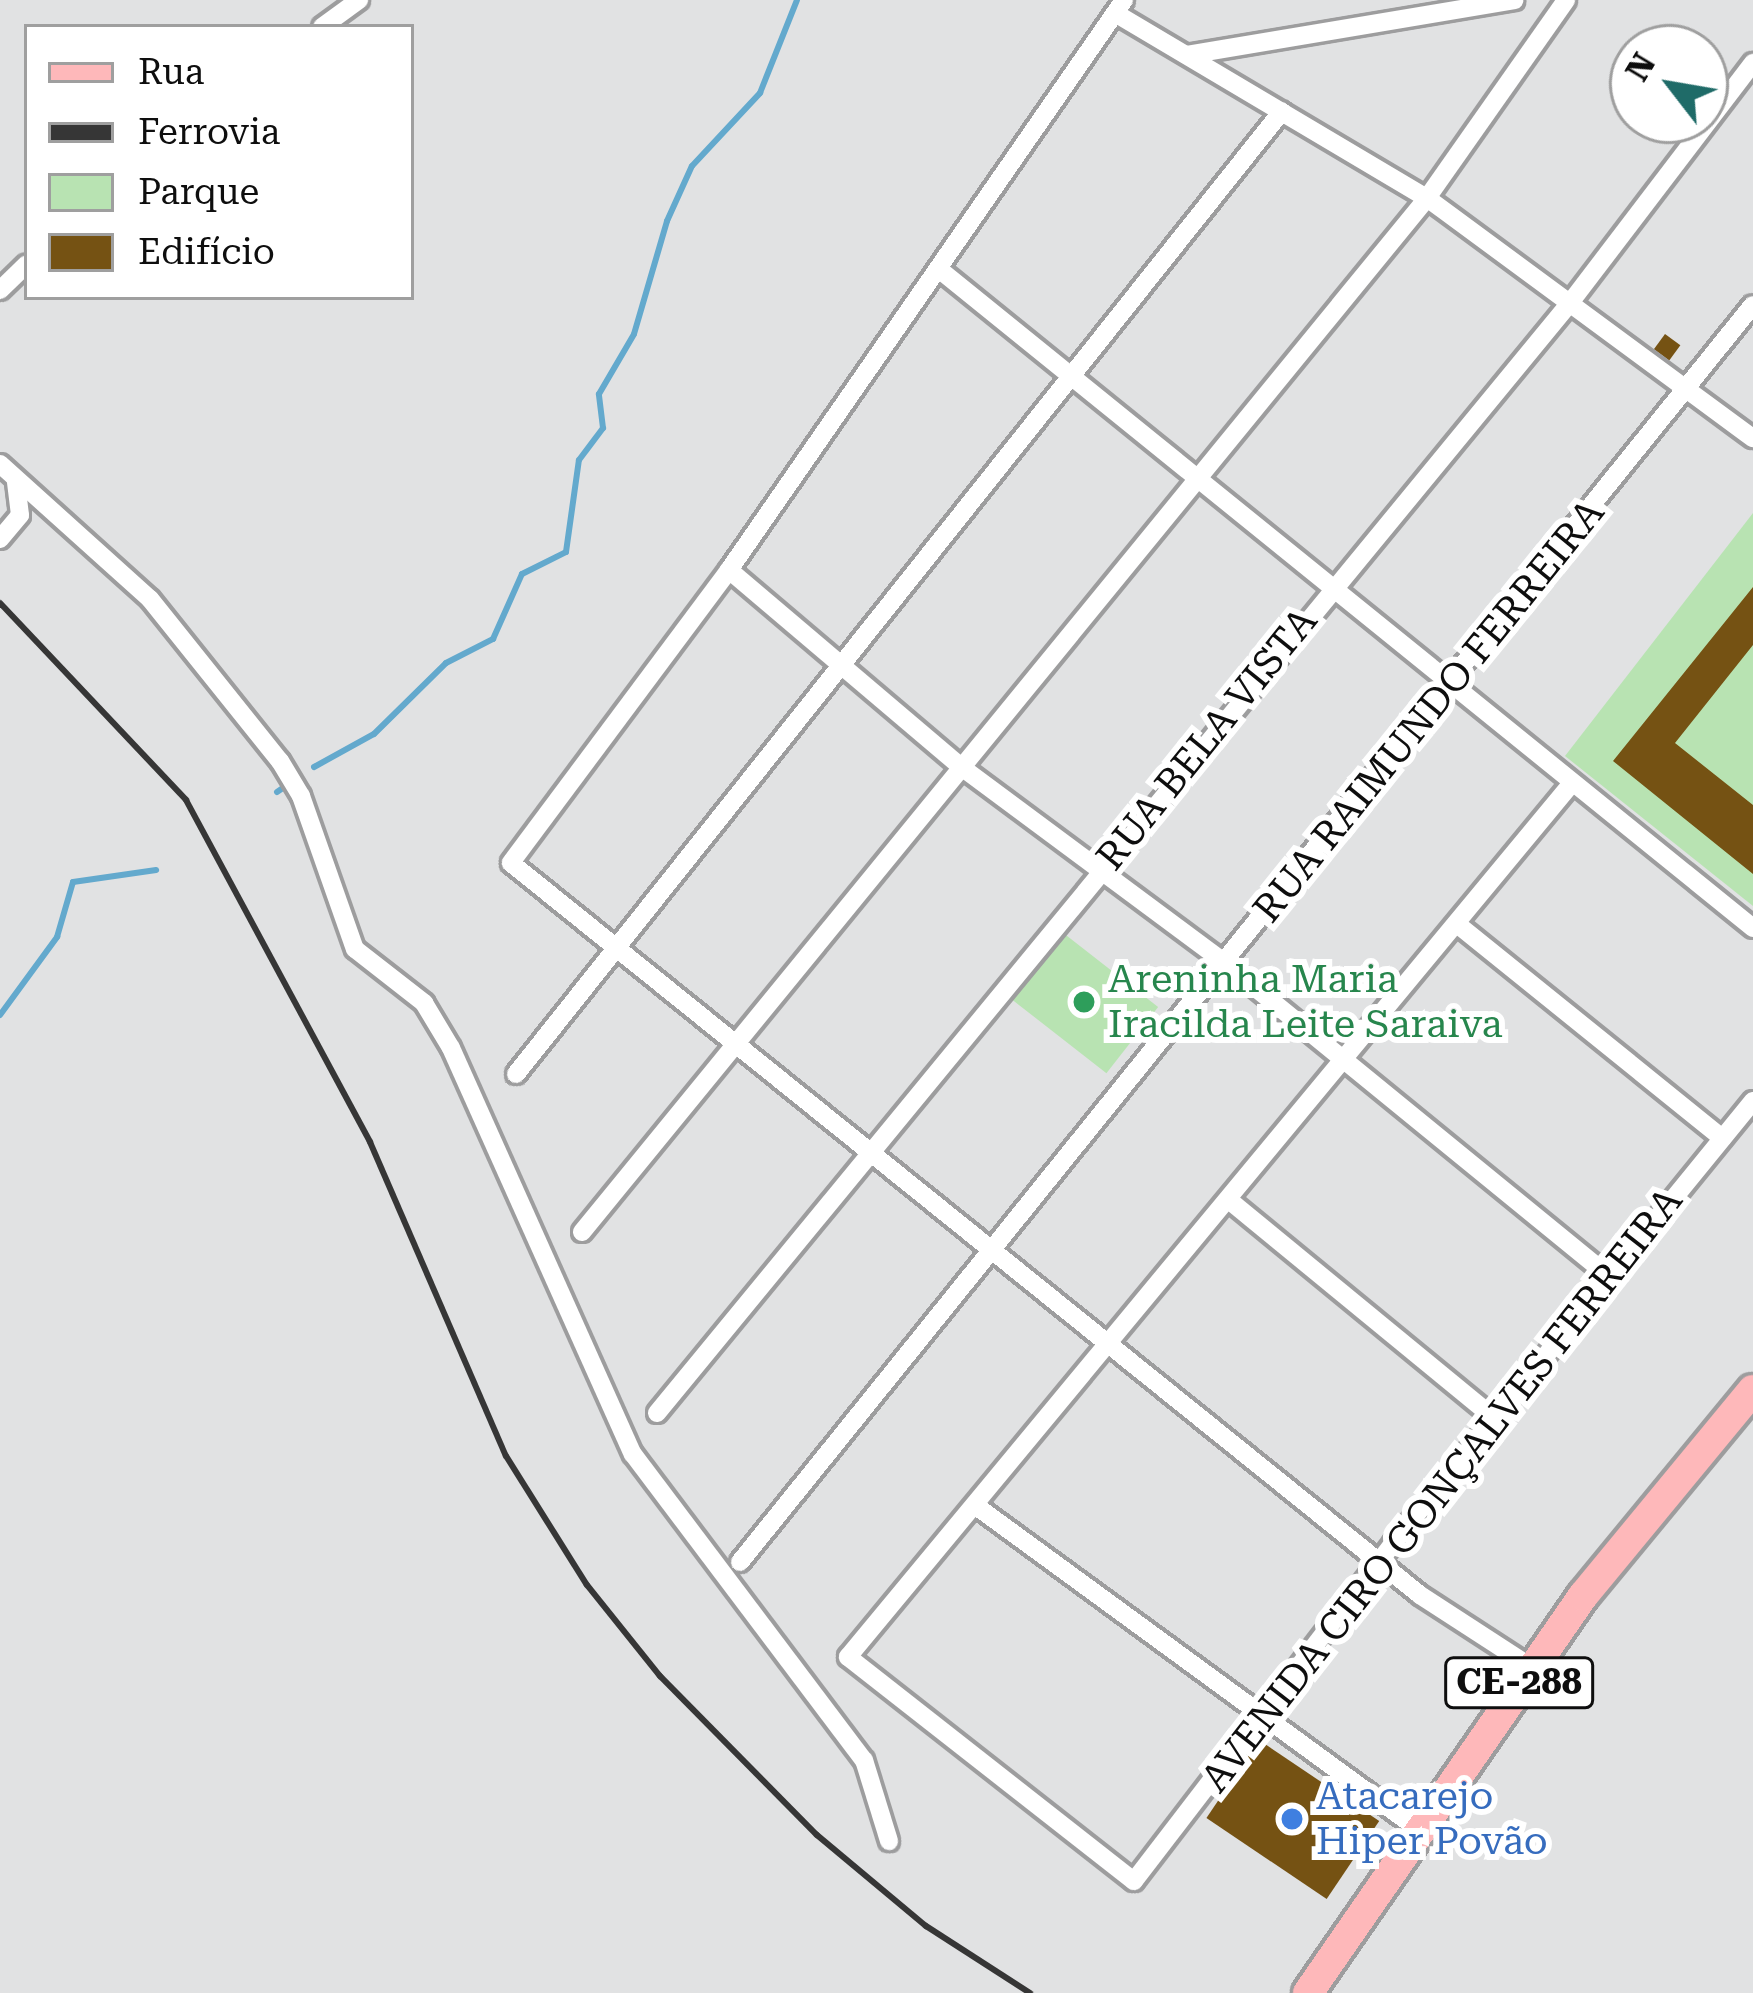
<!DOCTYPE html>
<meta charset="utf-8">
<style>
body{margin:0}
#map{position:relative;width:1753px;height:1993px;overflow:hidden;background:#e1e2e3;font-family:"Roboto Serif",serif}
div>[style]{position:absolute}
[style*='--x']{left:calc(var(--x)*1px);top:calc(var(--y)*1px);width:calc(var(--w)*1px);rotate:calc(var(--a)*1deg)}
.green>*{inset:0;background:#b8e3b2;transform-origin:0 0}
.stream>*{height:6px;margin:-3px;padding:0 3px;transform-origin:3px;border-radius:3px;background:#63a9cd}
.building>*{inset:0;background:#755213;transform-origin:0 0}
.roads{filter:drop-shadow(3px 0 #9d9d9e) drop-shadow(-3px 0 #9d9d9e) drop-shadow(0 3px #9d9d9e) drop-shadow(0 -3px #9d9d9e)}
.minor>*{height:18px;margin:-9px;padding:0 9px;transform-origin:9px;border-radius:9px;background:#fff}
.primary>*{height:30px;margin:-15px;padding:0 15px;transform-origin:15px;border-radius:15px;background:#feb8ba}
.rail>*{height:6px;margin:-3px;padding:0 3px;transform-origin:3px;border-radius:3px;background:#363636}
.dots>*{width:33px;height:33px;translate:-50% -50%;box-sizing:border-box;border:6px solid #fff;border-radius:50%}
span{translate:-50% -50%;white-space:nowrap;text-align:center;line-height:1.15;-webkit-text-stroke:12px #fff;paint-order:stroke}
.shield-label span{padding:3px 9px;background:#fff;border:3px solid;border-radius:9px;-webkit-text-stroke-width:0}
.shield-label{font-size:36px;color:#0e0e0e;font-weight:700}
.street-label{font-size:39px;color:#0e0e0e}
.leisure-label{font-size:39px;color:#27864d}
.left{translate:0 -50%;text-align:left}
.shop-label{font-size:39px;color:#366cbe}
.legend{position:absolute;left:24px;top:24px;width:390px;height:276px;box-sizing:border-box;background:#fff;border:3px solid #9f9f9f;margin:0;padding:15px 21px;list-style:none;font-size:36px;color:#0e0e0e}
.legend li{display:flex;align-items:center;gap:24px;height:60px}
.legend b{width:60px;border:3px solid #9f9f9f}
.north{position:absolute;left:1609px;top:24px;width:120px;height:120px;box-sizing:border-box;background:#fff;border:3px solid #9f9f9f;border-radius:50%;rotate:301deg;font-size:33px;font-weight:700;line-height:48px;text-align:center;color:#0e0e0e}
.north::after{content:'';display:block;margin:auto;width:42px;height:54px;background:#1f6b68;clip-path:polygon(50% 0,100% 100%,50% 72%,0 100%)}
</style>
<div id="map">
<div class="green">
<i style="clip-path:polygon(1753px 513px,1753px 906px,1565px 756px)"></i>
<i style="left:1062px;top:932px;width:122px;height:84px;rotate:38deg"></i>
</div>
<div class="stream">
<i style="--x:314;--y:767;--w:68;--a:-28.8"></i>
<i style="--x:374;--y:734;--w:101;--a:-44.6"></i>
<i style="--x:446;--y:663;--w:53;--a:-27.1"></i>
<i style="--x:493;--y:639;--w:71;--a:-66"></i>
<i style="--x:522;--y:574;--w:49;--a:-26.6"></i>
<i style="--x:566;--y:552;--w:93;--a:-82"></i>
<i style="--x:579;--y:460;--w:40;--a:-53"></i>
<i style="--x:603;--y:428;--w:34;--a:-97"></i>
<i style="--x:599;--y:394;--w:69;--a:-59.7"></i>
<i style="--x:634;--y:334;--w:118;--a:-73.7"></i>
<i style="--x:667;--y:221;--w:60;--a:-65.6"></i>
<i style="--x:692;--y:166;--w:100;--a:-47"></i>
<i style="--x:760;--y:93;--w:100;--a:-68.3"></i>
<i style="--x:277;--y:792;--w:7;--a:-34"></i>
<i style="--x:0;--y:1015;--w:97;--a:-53.8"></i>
<i style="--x:57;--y:937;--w:57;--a:-73.8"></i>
<i style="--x:73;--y:882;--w:84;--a:-8.2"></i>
</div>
<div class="building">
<i style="left:1665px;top:334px;width:19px;height:19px;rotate:36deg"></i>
<i style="clip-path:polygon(1753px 587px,1753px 645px,1675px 743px,1753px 805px,1753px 874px,1613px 761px)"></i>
<i style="left:1259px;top:1740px;width:145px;height:94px;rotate:34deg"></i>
</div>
<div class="roads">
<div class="minor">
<i style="--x:1124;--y:0;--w:693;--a:124.72"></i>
<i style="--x:729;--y:570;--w:365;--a:126.7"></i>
<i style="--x:511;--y:863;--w:1167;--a:38.84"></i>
<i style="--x:1420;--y:1595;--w:132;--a:33"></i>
<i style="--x:1120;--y:16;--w:357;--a:30.7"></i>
<i style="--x:1427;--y:198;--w:405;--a:36.4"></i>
<i style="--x:322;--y:27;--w:46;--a:-36.1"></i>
<i style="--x:1187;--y:55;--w:332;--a:-9.5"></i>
<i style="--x:940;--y:270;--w:1046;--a:38.98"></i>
<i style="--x:0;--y:290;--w:37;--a:-44"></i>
<i style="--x:0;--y:464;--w:202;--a:42"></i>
<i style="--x:150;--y:599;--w:208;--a:51.3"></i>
<i style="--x:280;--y:761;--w:41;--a:59"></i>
<i style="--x:301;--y:796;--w:162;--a:70.6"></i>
<i style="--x:355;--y:949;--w:88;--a:38"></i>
<i style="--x:424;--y:1003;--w:52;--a:59"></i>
<i style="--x:451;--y:1048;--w:445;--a:65.9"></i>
<i style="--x:633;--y:1454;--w:383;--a:53"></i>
<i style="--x:864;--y:1760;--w:85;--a:72.8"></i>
<i style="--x:0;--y:539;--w:31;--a:-50"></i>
<i style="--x:20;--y:515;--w:35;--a:-97"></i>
<i style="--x:729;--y:570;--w:303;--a:40.3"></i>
<i style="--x:960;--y:766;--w:330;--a:36.6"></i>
<i style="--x:1225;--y:963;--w:495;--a:39.2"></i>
<i style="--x:1572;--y:783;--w:1135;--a:129.64"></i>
<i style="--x:848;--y:1657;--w:363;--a:38.1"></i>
<i style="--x:1134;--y:1881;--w:426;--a:-52.5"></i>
<i style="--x:1393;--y:1543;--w:570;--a:-50.84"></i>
<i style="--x:1457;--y:924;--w:341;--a:38.9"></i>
<i style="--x:516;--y:1074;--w:1230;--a:-51.5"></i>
<i style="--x:1230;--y:1201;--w:342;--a:39.4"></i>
<i style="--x:582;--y:1232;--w:1335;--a:-50.74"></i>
<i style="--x:1427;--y:198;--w:242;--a:-54.9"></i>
<i style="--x:657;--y:1413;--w:1442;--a:-50.57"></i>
<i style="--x:1573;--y:299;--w:297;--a:-52.7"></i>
<i style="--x:976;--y:1506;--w:547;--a:36.16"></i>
<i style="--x:740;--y:1562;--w:1614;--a:-51.14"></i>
</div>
<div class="primary">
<i style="--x:1308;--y:1993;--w:483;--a:-55.3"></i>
<i style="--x:1583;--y:1596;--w:267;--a:-50.5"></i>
</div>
</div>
<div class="rail">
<i style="--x:0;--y:603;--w:271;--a:46.6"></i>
<i style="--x:186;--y:800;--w:388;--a:61.7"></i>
<i style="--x:370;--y:1142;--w:342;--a:66.6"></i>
<i style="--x:506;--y:1456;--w:152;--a:57.9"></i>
<i style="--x:587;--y:1585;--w:117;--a:51.3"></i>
<i style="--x:660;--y:1676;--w:223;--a:45.4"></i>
<i style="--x:817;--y:1835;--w:142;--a:39.9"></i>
<i style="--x:926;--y:1926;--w:124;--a:32.8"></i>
</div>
<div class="dots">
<i style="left:1084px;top:1002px;background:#2e9e5b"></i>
<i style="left:1292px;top:1819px;background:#3f7fe0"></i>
</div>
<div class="shield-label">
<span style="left:1519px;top:1683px">CE-288</span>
</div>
<div class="street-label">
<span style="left:1429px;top:711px;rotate:-51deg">RUA RAIMUNDO FERREIRA</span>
<span style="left:1207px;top:739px;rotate:-51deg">RUA BELA VISTA</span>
<span style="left:1442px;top:1490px;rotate:-52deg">AVENIDA CIRO GONÇALVES FERREIRA</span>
</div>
<div class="leisure-label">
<span class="left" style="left:1108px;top:1002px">Areninha Maria<br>Iracilda Leite Saraiva</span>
</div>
<div class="shop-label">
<span class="left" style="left:1316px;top:1819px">Atacarejo<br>Hiper Povão</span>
</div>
<ul class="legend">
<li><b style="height:15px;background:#feb8ba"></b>Rua</li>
<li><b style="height:15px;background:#363636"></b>Ferrovia</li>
<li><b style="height:33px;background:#b8e3b2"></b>Parque</li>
<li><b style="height:33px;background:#755213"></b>Edifício</li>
</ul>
<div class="north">N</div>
</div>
